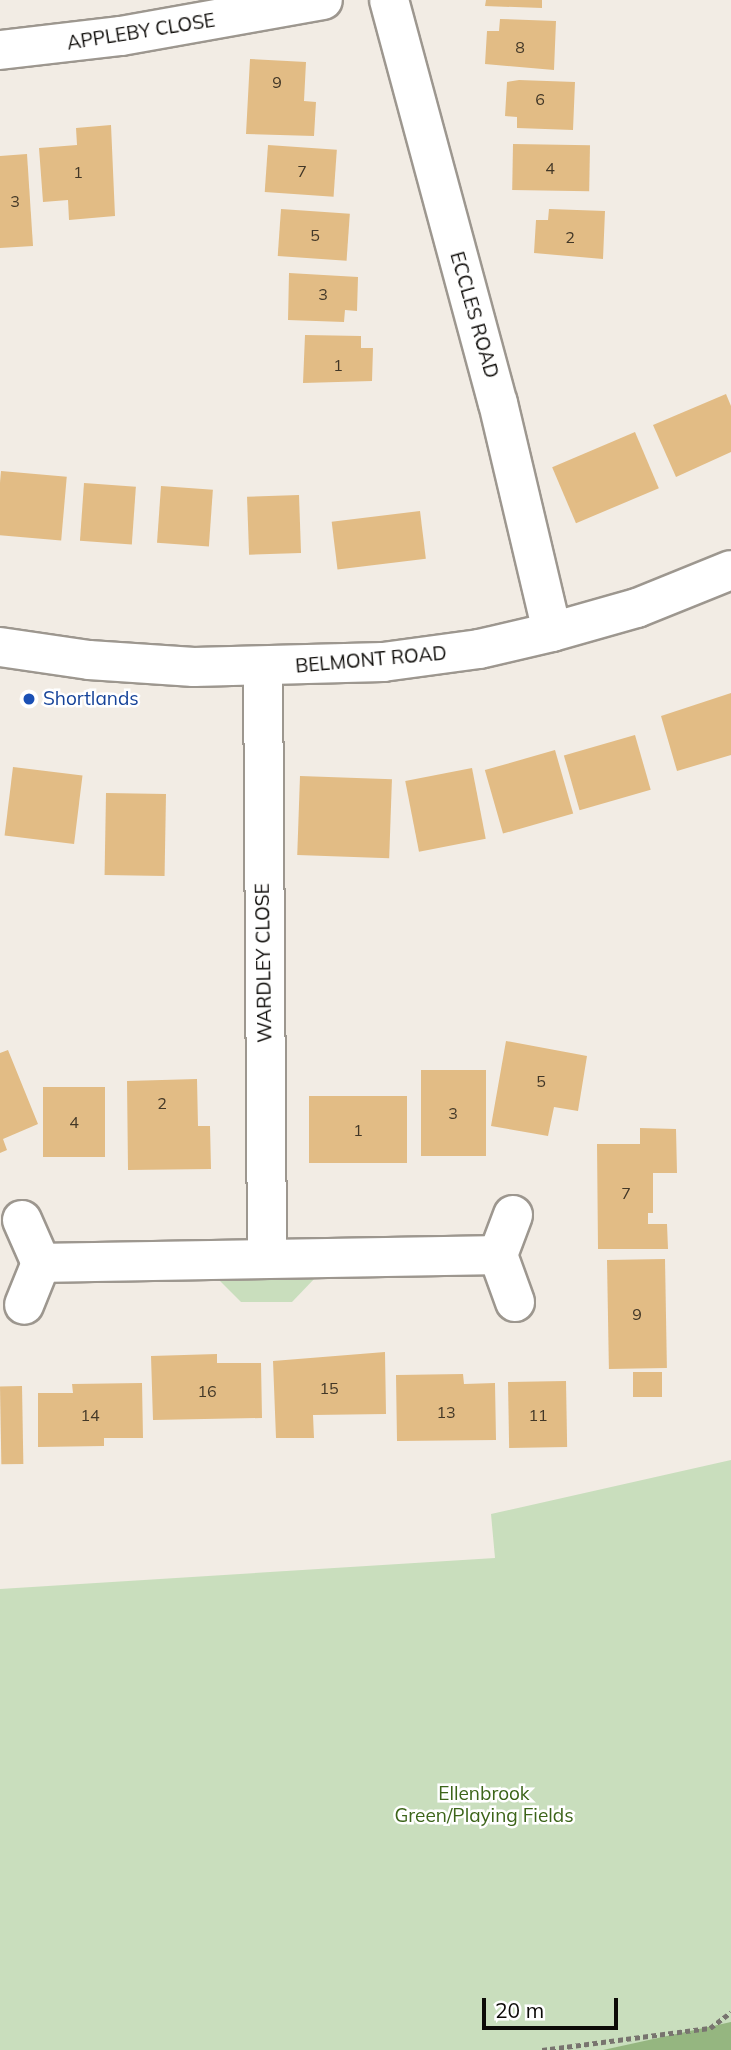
<!DOCTYPE html>
<style>
body{margin:0}
#map{position:relative;width:731px;height:2050px;overflow:hidden;background:#f2ece4;font-family:Mulish,sans-serif}
div>[style]{position:absolute}
[style*='--x']{left:calc(var(--x)*1px);top:calc(var(--y)*1px);width:calc(var(--w)*1px);rotate:calc(var(--a)*1deg)}
.green>*{inset:0;background:#c9debd}
.forest>*{inset:0;background:#95b680}
.building>*{inset:0;background:#e2bc85;transform-origin:0 0}
.path>*{height:4.5px;margin-top:-2.25px;transform-origin:0;background:repeating-linear-gradient(90deg,#78746f 0 5px,transparent 0 8.5px)}
.roads{filter:drop-shadow(2px 0 #9d978f) drop-shadow(-2px 0 #9d978f) drop-shadow(0 2px #9d978f) drop-shadow(0 -2px #9d978f)}
.minor>*{height:38px;margin:-19px;padding:0 19px;transform-origin:19px;border-radius:19px;background:#fff}
.tertiary>*{height:38px;margin:-19px;padding:0 19px;transform-origin:19px;border-radius:19px;background:#fff}
.dots>*{width:19px;height:19px;translate:-50% -50%;box-sizing:border-box;border:4px solid #fff;border-radius:50%}
span{translate:-50% -50%;white-space:nowrap;text-align:center;line-height:1.15;-webkit-text-stroke:5px #fff;paint-order:stroke}
.number-label{font-size:16px;color:#423727}
.number-label span{-webkit-text-stroke-width:0}
.street-label{font-size:19px;color:#0d0b08}
.transit-label{font-size:19px;color:#164399}
.left{translate:0 -50%;text-align:left}
.park-label{font-size:19px;color:#3c6419}
.scale{position:absolute;left:482px;top:1998px;width:136px;height:32px;box-sizing:border-box;border:4px solid #0d0b08;border-top:0;padding-left:9px;font-size:21px;line-height:24px;white-space:nowrap;color:#0d0b08;-webkit-text-stroke:5px #fff;paint-order:stroke}
</style>
<div id="map">
<div class="green">
<i style="clip-path:polygon(316px 1277px,292px 1302px,241px 1302px,217px 1278px)"></i>
<i style="clip-path:polygon(731px 1460px,731px 2023px,605px 2050px,0 2050px,0 1589px,495px 1558px,491px 1514px)"></i>
</div>
<div class="forest">
<i style="clip-path:polygon(731px 2022px,731px 2050px,603px 2050px)"></i>
</div>
<div class="building">
<i style="clip-path:polygon(486px 0,542px 0,542px 8px,485px 6px)"></i>
<i style="clip-path:polygon(500px 19px,556px 21px,554px 70px,485px 64px,487px 31px,499px 31px)"></i>
<i style="clip-path:polygon(250px 59px,306px 62px,304px 101px,316px 102px,314px 136px,246px 134px)"></i>
<i style="clip-path:polygon(519px 80px,575px 82px,573px 130px,517px 128px,517px 117px,505px 116px,507px 82px)"></i>
<i style="clip-path:polygon(111px 125px,115px 216px,69px 220px,68px 200px,43px 202px,39px 148px,77px 145px,76px 128px)"></i>
<i style="left:513px;top:144px;width:77px;height:46px;rotate:1deg"></i>
<i style="left:268px;top:145px;width:69px;height:47px;rotate:4deg"></i>
<i style="clip-path:polygon(27px 154px,33px 246px,0 248px,0 156px)"></i>
<i style="left:281px;top:209px;width:69px;height:47px;rotate:4deg"></i>
<i style="clip-path:polygon(549px 209px,605px 211px,603px 259px,534px 253px,536px 220px,548px 220px)"></i>
<i style="clip-path:polygon(289px 273px,358px 277px,357px 311px,345px 310px,344px 322px,288px 320px)"></i>
<i style="clip-path:polygon(305px 335px,361px 336px,361px 348px,373px 348px,372px 381px,303px 383px)"></i>
<i style="clip-path:polygon(726px 394px,731px 406px,731px 452px,676px 477px,653px 425px)"></i>
<i style="left:635px;top:432px;width:61px;height:90px;rotate:67deg"></i>
<i style="left:1px;top:471px;width:66px;height:64px;rotate:5deg"></i>
<i style="left:84px;top:483px;width:52px;height:58px;rotate:4deg"></i>
<i style="left:161px;top:486px;width:52px;height:57px;rotate:4deg"></i>
<i style="left:299px;top:495px;width:58px;height:52px;rotate:88deg"></i>
<i style="left:420px;top:511px;width:48px;height:89px;rotate:83deg"></i>
<i style="clip-path:polygon(731px 693px,731px 755px,677px 771px,661px 716px)"></i>
<i style="left:635px;top:735px;width:57px;height:74px;rotate:74deg"></i>
<i style="left:555px;top:750px;width:66px;height:73px;rotate:74deg"></i>
<i style="left:13px;top:767px;width:70px;height:69px;rotate:7deg"></i>
<i style="left:472px;top:768px;width:72px;height:68px;rotate:79deg"></i>
<i style="left:300px;top:776px;width:92px;height:79px;rotate:2deg"></i>
<i style="left:106px;top:793px;width:60px;height:82px;rotate:1deg"></i>
<i style="clip-path:polygon(506px 1041px,587px 1056px,578px 1111px,554px 1107px,548px 1136px,491px 1126px)"></i>
<i style="clip-path:polygon(8px 1050px,38px 1124px,3px 1139px,7px 1150px,0 1153px,0 1053px)"></i>
<i style="left:421px;top:1070px;width:65px;height:86px"></i>
<i style="clip-path:polygon(197px 1079px,198px 1126px,210px 1126px,211px 1169px,128px 1170px,127px 1081px)"></i>
<i style="left:105px;top:1087px;width:70px;height:62px;rotate:90deg"></i>
<i style="left:407px;top:1096px;width:67px;height:98px;rotate:90deg"></i>
<i style="clip-path:polygon(640px 1128px,676px 1129px,677px 1173px,653px 1173px,653px 1213px,648px 1213px,648px 1224px,667px 1224px,668px 1249px,598px 1249px,597px 1144px,640px 1144px)"></i>
<i style="left:665px;top:1259px;width:109px;height:58px;rotate:89deg"></i>
<i style="clip-path:polygon(385px 1352px,386px 1414px,313px 1415px,314px 1438px,276px 1438px,273px 1361px)"></i>
<i style="clip-path:polygon(217px 1354px,217px 1363px,261px 1363px,262px 1418px,153px 1420px,151px 1356px)"></i>
<i style="left:633px;top:1372px;width:29px;height:25px"></i>
<i style="clip-path:polygon(463px 1374px,464px 1384px,495px 1383px,496px 1440px,397px 1441px,396px 1375px)"></i>
<i style="left:566px;top:1381px;width:66px;height:58px;rotate:89deg"></i>
<i style="clip-path:polygon(142px 1383px,143px 1438px,104px 1438px,104px 1446px,38px 1447px,38px 1393px,73px 1393px,72px 1384px)"></i>
<i style="left:22px;top:1386px;width:78px;height:22px;rotate:89deg"></i>
</div>
<div class="path">
<i style="--x:542;--y:2050;--w:169;--a:-7.5"></i>
<i style="--x:710;--y:2028;--w:26;--a:-37"></i>
</div>
<div class="roads">
<div class="minor">
<i style="--x:389;--y:0;--w:417;--a:74.9"></i>
<i style="--x:498;--y:403;--w:235;--a:76.7"></i>
<i style="--x:0;--y:50;--w:122;--a:-6.6"></i>
<i style="--x:121;--y:36;--w:205;--a:-10.1"></i>
<i style="--x:263;--y:667;--w:592;--a:89.61"></i>
<i style="--x:513;--y:1215;--w:43;--a:110.6"></i>
<i style="--x:498;--y:1255;--w:50;--a:70.1"></i>
<i style="--x:22;--y:1220;--w:47;--a:66.2"></i>
<i style="--x:41;--y:1263;--w:45;--a:112"></i>
<i style="--x:41;--y:1263;--w:457;--a:-1"></i>
</div>
<div class="tertiary">
<i style="--x:0;--y:647;--w:90;--a:8.3"></i>
<i style="--x:89;--y:660;--w:105;--a:3.8"></i>
<i style="--x:194;--y:667;--w:189;--a:-1.5"></i>
<i style="--x:383;--y:662;--w:97;--a:-7.7"></i>
<i style="--x:479;--y:649;--w:75;--a:-13.1"></i>
<i style="--x:552;--y:632;--w:88;--a:-15.8"></i>
<i style="--x:637;--y:608;--w:101;--a:-22"></i>
</div>
</div>
<div class="dots">
<i style="left:29px;top:699px;background:#1a4fb4"></i>
</div>
<div class="number-label">
<span style="left:520px;top:47px">8</span>
<span style="left:277px;top:82px">9</span>
<span style="left:540px;top:99px">6</span>
<span style="left:550px;top:168px">4</span>
<span style="left:302px;top:171px">7</span>
<span style="left:78px;top:172px">1</span>
<span style="left:15px;top:201px">3</span>
<span style="left:315px;top:235px">5</span>
<span style="left:570px;top:237px">2</span>
<span style="left:323px;top:294px">3</span>
<span style="left:338px;top:365px">1</span>
<span style="left:541px;top:1081px">5</span>
<span style="left:162px;top:1103px">2</span>
<span style="left:453px;top:1113px">3</span>
<span style="left:74px;top:1122px">4</span>
<span style="left:358px;top:1130px">1</span>
<span style="left:626px;top:1193px">7</span>
<span style="left:637px;top:1314px">9</span>
<span style="left:329px;top:1388px">15</span>
<span style="left:207px;top:1391px">16</span>
<span style="left:446px;top:1412px">13</span>
<span style="left:90px;top:1415px">14</span>
<span style="left:538px;top:1415px">11</span>
</div>
<div class="street-label">
<span style="left:141px;top:32px;rotate:-9deg">APPLEBY CLOSE</span>
<span style="left:474px;top:315px;rotate:74deg">ECCLES ROAD</span>
<span style="left:371px;top:660px;rotate:-5deg">BELMONT ROAD</span>
<span style="left:264px;top:963px;rotate:-91deg">WARDLEY CLOSE</span>
</div>
<div class="transit-label">
<span class="left" style="left:43px;top:699px">Shortlands</span>
</div>
<div class="park-label">
<span style="left:484px;top:1805px">Ellenbrook<br>Green/Playing Fields</span>
</div>
<div class="scale">20 m</div>
</div>
